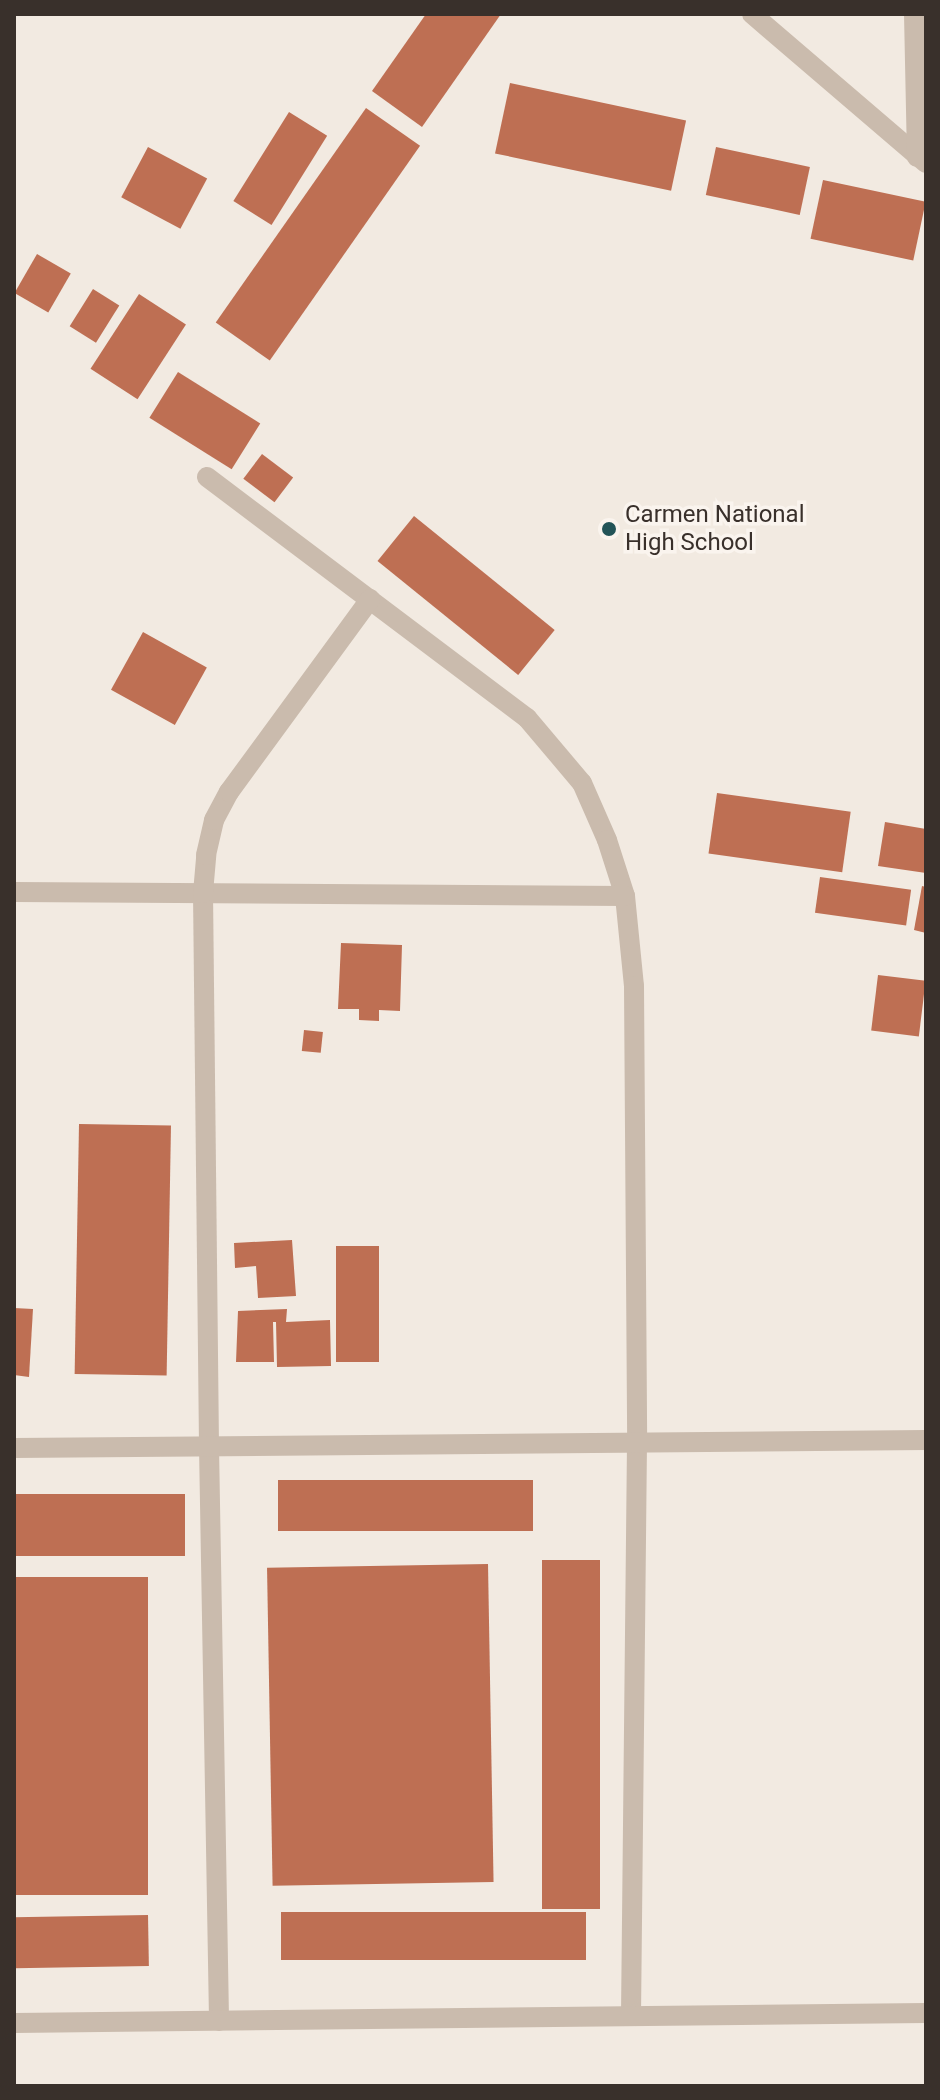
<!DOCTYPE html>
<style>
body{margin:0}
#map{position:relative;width:940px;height:2100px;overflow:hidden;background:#f2eae1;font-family:Roboto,sans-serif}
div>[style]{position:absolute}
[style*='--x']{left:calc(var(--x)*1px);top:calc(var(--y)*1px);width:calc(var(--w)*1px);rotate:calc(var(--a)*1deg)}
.building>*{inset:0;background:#be6f53;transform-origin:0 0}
.service>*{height:20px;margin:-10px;padding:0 10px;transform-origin:10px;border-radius:10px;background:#cabbad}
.minor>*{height:20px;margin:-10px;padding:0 10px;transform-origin:10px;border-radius:10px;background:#cabbad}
.dots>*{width:22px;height:22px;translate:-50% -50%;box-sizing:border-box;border:4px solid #faf4ee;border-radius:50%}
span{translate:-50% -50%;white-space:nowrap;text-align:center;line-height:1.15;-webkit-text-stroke:7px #faf4ee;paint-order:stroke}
.poi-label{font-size:24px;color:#39302b}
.left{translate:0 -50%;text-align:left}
.frame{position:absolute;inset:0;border:16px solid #39302b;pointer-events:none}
</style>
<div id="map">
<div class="building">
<i style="clip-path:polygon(426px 14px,501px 14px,422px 127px,372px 91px)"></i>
<i style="left:510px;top:83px;width:180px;height:72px;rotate:12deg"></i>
<i style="left:366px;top:108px;width:66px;height:262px;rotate:35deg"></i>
<i style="left:289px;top:112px;width:45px;height:105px;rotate:32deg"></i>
<i style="left:148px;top:147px;width:67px;height:57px;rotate:28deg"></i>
<i style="left:716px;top:147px;width:96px;height:49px;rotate:12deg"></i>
<i style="left:823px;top:180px;width:105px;height:60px;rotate:12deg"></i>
<i style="left:37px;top:254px;width:39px;height:45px;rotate:30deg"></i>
<i style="left:93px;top:289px;width:31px;height:44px;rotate:32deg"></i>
<i style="left:139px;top:294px;width:56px;height:89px;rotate:33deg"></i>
<i style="left:178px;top:372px;width:97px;height:54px;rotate:32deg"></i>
<i style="left:262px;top:454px;width:39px;height:31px;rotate:37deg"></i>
<i style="left:414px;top:516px;width:181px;height:58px;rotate:39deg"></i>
<i style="left:143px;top:632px;width:73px;height:66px;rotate:29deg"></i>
<i style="left:717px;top:793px;width:135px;height:61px;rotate:8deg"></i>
<i style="clip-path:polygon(885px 822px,926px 829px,926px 873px,878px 866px)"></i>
<i style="left:820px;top:877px;width:92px;height:36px;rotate:8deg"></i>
<i style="clip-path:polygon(922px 886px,926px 887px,926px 933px,914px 930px)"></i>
<i style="clip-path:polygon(341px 943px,402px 945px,400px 1011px,379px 1010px,379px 1021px,359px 1020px,359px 1009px,338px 1009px)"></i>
<i style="left:878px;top:975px;width:48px;height:56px;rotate:7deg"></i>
<i style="left:304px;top:1030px;width:19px;height:21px;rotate:6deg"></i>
<i style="left:79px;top:1124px;width:92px;height:250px;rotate:1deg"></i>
<i style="clip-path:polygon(292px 1240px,296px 1296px,258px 1298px,256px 1266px,235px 1268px,234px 1243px)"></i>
<i style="left:379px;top:1246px;width:116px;height:43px;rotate:90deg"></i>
<i style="clip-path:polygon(14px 1308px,33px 1309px,29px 1377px,14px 1375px)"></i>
<i style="clip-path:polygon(287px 1309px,286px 1322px,330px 1320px,331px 1366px,277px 1367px,276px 1322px,273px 1322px,274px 1362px,236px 1362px,238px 1311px)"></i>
<i style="left:278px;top:1480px;width:255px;height:51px"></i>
<i style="left:14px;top:1494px;width:171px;height:62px"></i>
<i style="left:542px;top:1560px;width:58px;height:349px"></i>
<i style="left:488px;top:1564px;width:318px;height:221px;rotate:89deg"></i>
<i style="left:14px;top:1577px;width:134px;height:318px"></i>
<i style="left:586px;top:1912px;width:48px;height:305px;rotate:90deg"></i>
<i style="left:148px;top:1915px;width:51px;height:134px;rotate:89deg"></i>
</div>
<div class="service">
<i style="--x:209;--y:1446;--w:575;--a:89"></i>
</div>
<div class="minor">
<i style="--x:752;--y:14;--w:229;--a:40.6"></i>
<i style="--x:914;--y:14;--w:143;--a:88.8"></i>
<i style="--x:207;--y:477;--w:401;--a:37"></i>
<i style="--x:527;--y:718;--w:85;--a:49.8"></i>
<i style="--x:582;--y:783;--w:62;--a:66.3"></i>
<i style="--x:607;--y:840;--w:59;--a:72.2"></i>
<i style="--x:625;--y:896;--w:90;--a:84.3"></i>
<i style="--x:634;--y:986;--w:457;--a:89.6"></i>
<i style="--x:637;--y:1443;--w:573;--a:90.6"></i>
<i style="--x:14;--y:892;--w:611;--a:0.38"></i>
<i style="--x:209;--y:1446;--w:553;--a:-90.62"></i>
<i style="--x:203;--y:893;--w:38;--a:-85"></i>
<i style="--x:206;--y:855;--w:36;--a:-77"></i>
<i style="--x:214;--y:820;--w:32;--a:-62"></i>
<i style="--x:229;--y:792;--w:239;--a:-53.8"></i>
<i style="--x:14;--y:1448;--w:912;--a:-0.5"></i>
<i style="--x:14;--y:2023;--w:912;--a:-0.63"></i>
</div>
<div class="dots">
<i style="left:609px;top:529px;background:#235458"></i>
</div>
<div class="poi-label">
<span class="left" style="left:625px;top:529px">Carmen National<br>High School</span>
</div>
<div class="frame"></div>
</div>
